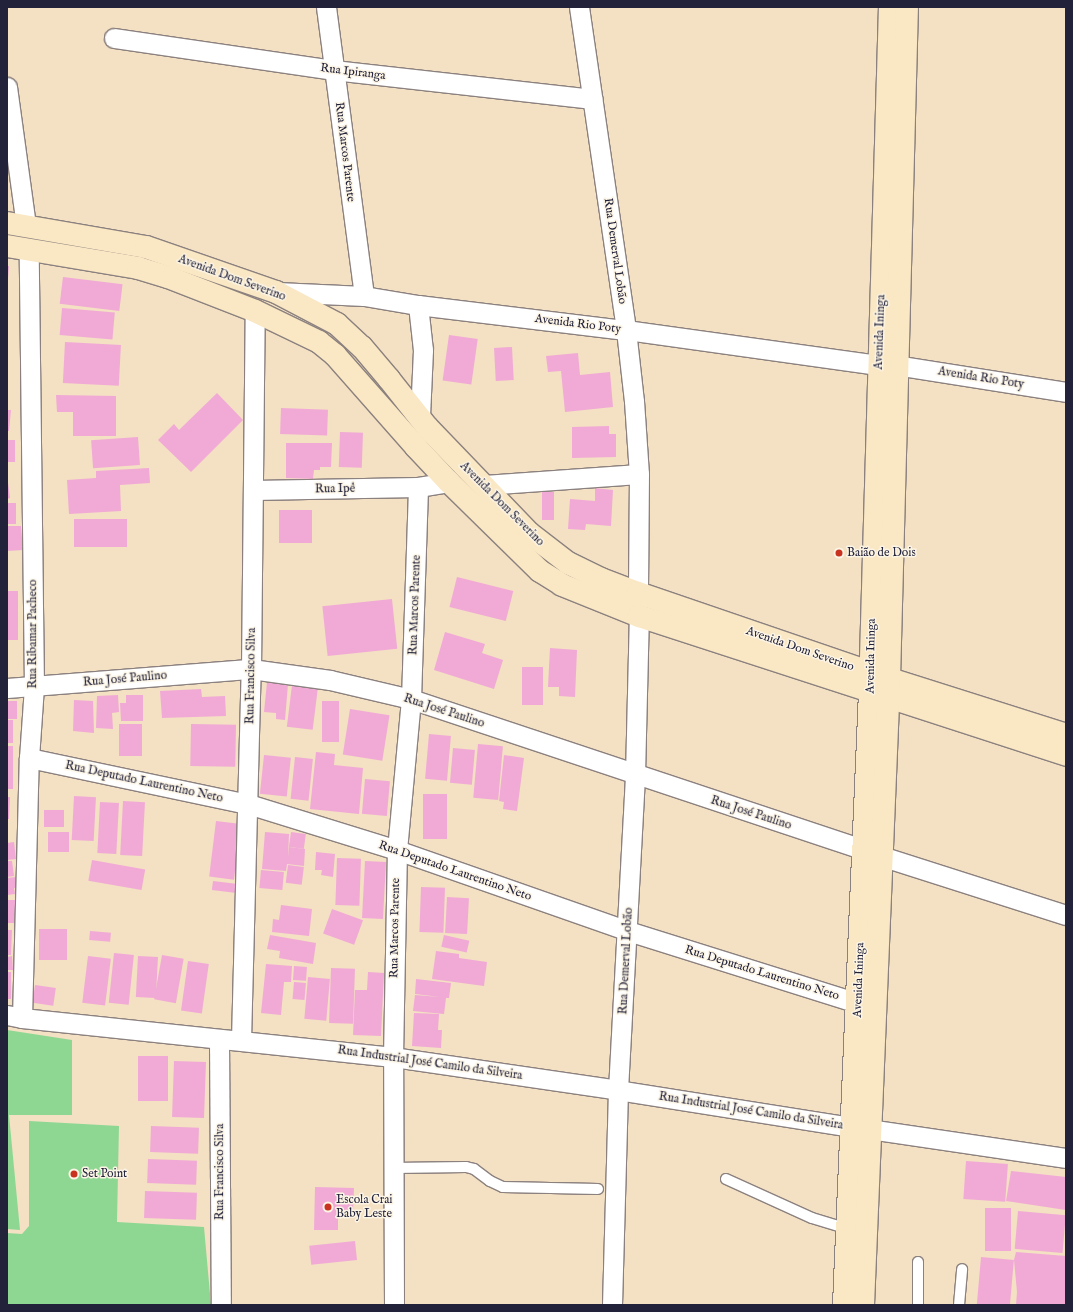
<!DOCTYPE html>
<meta charset="utf-8">
<style>
body{margin:0}
#map{position:relative;width:1073px;height:1312px;overflow:hidden;background:#f4e0c3;font-family:"IM FELL English",serif}
div>[style]{position:absolute}
[style*='--x']{left:calc(var(--x)*1px);top:calc(var(--y)*1px);width:calc(var(--w)*1px);rotate:calc(var(--a)*1deg)}
.green>*{inset:0;background:#8ed793}
.building>*{inset:0;background:#f0aad5;transform-origin:0 0}
.roads{filter:drop-shadow(1px 0 #8b817f) drop-shadow(-1px 0 #8b817f) drop-shadow(0 1px #8b817f) drop-shadow(0 -1px #8b817f)}
.service>*{height:10px;margin:-5px;padding:0 5px;transform-origin:5px;border-radius:5px;background:#fff}
.minor>*{height:19px;margin:-9.5px;padding:0 9.5px;transform-origin:9.5px;border-radius:9.5px;background:#fff}
.secondary>*{height:22px;margin:-11px;padding:0 11px;transform-origin:11px;border-radius:11px;background:#fae7c3}
.dots>*{width:11px;height:11px;translate:-50% -50%;box-sizing:border-box;border:2px solid #fcf5e5;border-radius:50%}
span{translate:-50% -50%;white-space:nowrap;text-align:center;line-height:1.15;-webkit-text-stroke:3px #fcf5e5;paint-order:stroke}
.street-label{font-size:12px;color:#22223b}
.poi-label{font-size:12px;color:#22223b}
.left{translate:0 -50%;text-align:left}
.frame{position:absolute;inset:0;border:8px solid #22223b;pointer-events:none}
</style>
<div id="map">
<div class="green">
<i style="clip-path:polygon(7px 1030px,72px 1040px,72px 1115px,9px 1115px,20px 1230px,7px 1229px)"></i>
<i style="clip-path:polygon(29px 1121px,119px 1126px,117px 1222px,204px 1227px,211px 1305px,7px 1305px,7px 1233px,22px 1234px,29px 1226px)"></i>
</div>
<div class="building">
<i style="clip-path:polygon(7px 266px,9px 266px,8px 279px,7px 279px)"></i>
<i style="left:63px;top:277px;width:60px;height:27px;rotate:7deg"></i>
<i style="left:62px;top:308px;width:53px;height:27px;rotate:5deg"></i>
<i style="left:449px;top:335px;width:29px;height:46px;rotate:8deg"></i>
<i style="left:65px;top:342px;width:56px;height:41px;rotate:3deg"></i>
<i style="left:512px;top:347px;width:33px;height:18px;rotate:87deg"></i>
<i style="clip-path:polygon(578px 353px,580px 375px,610px 372px,613px 407px,565px 412px,561px 371px,548px 372px,546px 356px)"></i>
<i style="clip-path:polygon(217px 393px,243px 420px,191px 472px,158px 440px,174px 424px,179px 430px)"></i>
<i style="clip-path:polygon(56px 395px,116px 396px,116px 436px,73px 436px,73px 412px,57px 412px)"></i>
<i style="left:281px;top:408px;width:47px;height:26px;rotate:2deg"></i>
<i style="clip-path:polygon(7px 410px,11px 410px,9px 431px,7px 431px)"></i>
<i style="clip-path:polygon(609px 426px,609px 434px,616px 434px,616px 457px,572px 458px,572px 427px)"></i>
<i style="left:340px;top:432px;width:23px;height:35px;rotate:2deg"></i>
<i style="left:138px;top:437px;width:28px;height:47px;rotate:86deg"></i>
<i style="left:7px;top:440px;width:8px;height:22px"></i>
<i style="clip-path:polygon(286px 443px,332px 443px,331px 467px,320px 467px,320px 470px,314px 470px,313px 479px,286px 478px)"></i>
<i style="clip-path:polygon(149px 468px,150px 483px,120px 485px,121px 511px,69px 514px,67px 480px,96px 478px,96px 471px)"></i>
<i style="clip-path:polygon(7px 474px,10px 498px,7px 499px)"></i>
<i style="clip-path:polygon(595px 488px,613px 490px,611px 526px,586px 524px,585px 530px,568px 529px,570px 499px,595px 501px)"></i>
<i style="left:542px;top:492px;width:12px;height:28px"></i>
<i style="left:7px;top:503px;width:9px;height:21px"></i>
<i style="left:279px;top:510px;width:33px;height:33px"></i>
<i style="left:74px;top:519px;width:53px;height:28px"></i>
<i style="clip-path:polygon(7px 526px,21px 526px,23px 550px,7px 551px)"></i>
<i style="left:457px;top:577px;width:58px;height:31px;rotate:14deg"></i>
<i style="left:7px;top:591px;width:11px;height:49px"></i>
<i style="left:392px;top:599px;width:50px;height:70px;rotate:84deg"></i>
<i style="clip-path:polygon(445px 632px,485px 644px,482px 653px,503px 660px,494px 689px,434px 670px)"></i>
<i style="clip-path:polygon(550px 648px,577px 650px,575px 697px,559px 696px,559px 687px,548px 687px)"></i>
<i style="left:522px;top:667px;width:21px;height:38px"></i>
<i style="clip-path:polygon(267px 682px,288px 684px,285px 720px,276px 719px,276px 713px,264px 712px)"></i>
<i style="left:292px;top:685px;width:26px;height:42px;rotate:7deg"></i>
<i style="clip-path:polygon(201px 689px,202px 697px,225px 696px,226px 716px,162px 718px,160px 691px)"></i>
<i style="clip-path:polygon(118px 695px,119px 712px,112px 713px,113px 729px,96px 728px,97px 696px)"></i>
<i style="clip-path:polygon(126px 695px,143px 695px,143px 721px,121px 721px,120px 703px,126px 703px)"></i>
<i style="clip-path:polygon(74px 700px,93px 701px,94px 733px,73px 731px)"></i>
<i style="left:7px;top:701px;width:10px;height:18px"></i>
<i style="left:322px;top:701px;width:17px;height:41px"></i>
<i style="left:350px;top:709px;width:40px;height:46px;rotate:9deg"></i>
<i style="left:7px;top:720px;width:6px;height:23px"></i>
<i style="left:119px;top:724px;width:23px;height:32px"></i>
<i style="left:191px;top:724px;width:45px;height:42px;rotate:1deg"></i>
<i style="left:429px;top:734px;width:22px;height:45px;rotate:5deg"></i>
<i style="left:478px;top:744px;width:25px;height:54px;rotate:5deg"></i>
<i style="left:7px;top:746px;width:6px;height:43px"></i>
<i style="left:453px;top:748px;width:22px;height:35px;rotate:5deg"></i>
<i style="clip-path:polygon(316px 752px,335px 754px,334px 765px,363px 768px,359px 814px,310px 809px)"></i>
<i style="left:264px;top:755px;width:27px;height:39px;rotate:6deg"></i>
<i style="clip-path:polygon(504px 755px,524px 758px,517px 811px,503px 809px,504px 802px,499px 801px)"></i>
<i style="left:295px;top:757px;width:18px;height:42px;rotate:6deg"></i>
<i style="left:365px;top:779px;width:25px;height:35px;rotate:5deg"></i>
<i style="left:447px;top:794px;width:45px;height:24px;rotate:90deg"></i>
<i style="left:74px;top:796px;width:22px;height:44px;rotate:3deg"></i>
<i style="clip-path:polygon(7px 797px,10px 797px,9px 819px,7px 819px)"></i>
<i style="left:123px;top:801px;width:22px;height:54px;rotate:3deg"></i>
<i style="left:100px;top:802px;width:19px;height:51px;rotate:3deg"></i>
<i style="left:44px;top:810px;width:20px;height:17px"></i>
<i style="left:216px;top:821px;width:25px;height:56px;rotate:7deg"></i>
<i style="left:48px;top:832px;width:21px;height:20px"></i>
<i style="clip-path:polygon(265px 832px,289px 834px,288px 857px,289px 847px,305px 849px,304px 866px,287px 864px,286px 871px,262px 869px)"></i>
<i style="left:291px;top:832px;width:15px;height:15px;rotate:8deg"></i>
<i style="clip-path:polygon(14px 842px,16px 859px,7px 860px,7px 843px)"></i>
<i style="clip-path:polygon(316px 852px,335px 854px,333px 877px,321px 875px,322px 870px,315px 870px)"></i>
<i style="left:337px;top:858px;width:24px;height:47px;rotate:2deg"></i>
<i style="left:92px;top:860px;width:54px;height:21px;rotate:10deg"></i>
<i style="clip-path:polygon(7px 861px,12px 861px,14px 876px,7px 877px)"></i>
<i style="left:365px;top:861px;width:21px;height:57px;rotate:3deg"></i>
<i style="left:288px;top:865px;width:16px;height:18px;rotate:7deg"></i>
<i style="left:261px;top:870px;width:23px;height:18px;rotate:5deg"></i>
<i style="clip-path:polygon(16px 877px,17px 888px,14px 888px,15px 894px,7px 895px,7px 878px)"></i>
<i style="left:213px;top:881px;width:25px;height:9px;rotate:7deg"></i>
<i style="left:421px;top:887px;width:24px;height:45px;rotate:2deg"></i>
<i style="left:447px;top:897px;width:22px;height:36px;rotate:3deg"></i>
<i style="left:7px;top:900px;width:8px;height:23px"></i>
<i style="clip-path:polygon(281px 905px,312px 909px,309px 936px,272px 932px,273px 919px,279px 920px)"></i>
<i style="left:332px;top:909px;width:33px;height:26px;rotate:20deg"></i>
<i style="left:39px;top:929px;width:28px;height:31px"></i>
<i style="clip-path:polygon(7px 930px,12px 930px,11px 955px,7px 955px)"></i>
<i style="left:90px;top:931px;width:21px;height:9px;rotate:5deg"></i>
<i style="clip-path:polygon(270px 935px,316px 943px,313px 964px,279px 958px,280px 951px,267px 949px)"></i>
<i style="left:444px;top:935px;width:26px;height:12px;rotate:13deg"></i>
<i style="clip-path:polygon(436px 951px,459px 954px,459px 958px,487px 962px,484px 986px,432px 979px)"></i>
<i style="left:114px;top:953px;width:20px;height:50px;rotate:6deg"></i>
<i style="left:162px;top:955px;width:22px;height:45px;rotate:10deg"></i>
<i style="clip-path:polygon(12px 956px,13px 970px,7px 970px,7px 957px)"></i>
<i style="left:88px;top:956px;width:23px;height:47px;rotate:7deg"></i>
<i style="left:138px;top:956px;width:20px;height:41px;rotate:3deg"></i>
<i style="left:188px;top:961px;width:21px;height:50px;rotate:8deg"></i>
<i style="clip-path:polygon(266px 964px,292px 966px,291px 982px,284px 982px,281px 1015px,261px 1013px)"></i>
<i style="left:294px;top:966px;width:13px;height:14px;rotate:4deg"></i>
<i style="left:331px;top:968px;width:24px;height:55px;rotate:2deg"></i>
<i style="left:7px;top:972px;width:4px;height:27px"></i>
<i style="clip-path:polygon(368px 972px,384px 973px,381px 1036px,353px 1035px,355px 990px,367px 990px)"></i>
<i style="left:308px;top:977px;width:22px;height:42px;rotate:5deg"></i>
<i style="clip-path:polygon(416px 979px,451px 983px,449px 998px,446px 998px,444px 1014px,413px 1011px,415px 995px,440px 997px,415px 994px)"></i>
<i style="left:294px;top:982px;width:12px;height:17px;rotate:5deg"></i>
<i style="left:35px;top:985px;width:21px;height:18px;rotate:8deg"></i>
<i style="clip-path:polygon(414px 1013px,439px 1014px,438px 1030px,442px 1030px,441px 1048px,412px 1046px)"></i>
<i style="left:138px;top:1056px;width:30px;height:45px"></i>
<i style="left:174px;top:1061px;width:32px;height:56px;rotate:2deg"></i>
<i style="left:151px;top:1126px;width:48px;height:26px;rotate:2deg"></i>
<i style="left:148px;top:1159px;width:49px;height:24px;rotate:2deg"></i>
<i style="left:966px;top:1161px;width:42px;height:38px;rotate:4deg"></i>
<i style="clip-path:polygon(1011px 1171px,1066px 1177px,1066px 1210px,1006px 1201px)"></i>
<i style="clip-path:polygon(315px 1187px,354px 1188px,353px 1210px,338px 1210px,338px 1230px,314px 1230px)"></i>
<i style="left:145px;top:1191px;width:52px;height:27px;rotate:2deg"></i>
<i style="left:985px;top:1208px;width:26px;height:43px"></i>
<i style="left:1018px;top:1211px;width:48px;height:38px;rotate:5deg"></i>
<i style="left:355px;top:1241px;width:19px;height:46px;rotate:84deg"></i>
<i style="clip-path:polygon(1016px 1252px,1066px 1256px,1066px 1305px,1016px 1305px,1017px 1292px,1014px 1260px)"></i>
<i style="left:981px;top:1257px;width:33px;height:48px;rotate:5deg"></i>
</div>
<div class="roads">
<div class="service">
<i style="--x:393;--y:1168;--w:73;--a:-0.8"></i>
<i style="--x:466;--y:1167;--w:8;--a:14"></i>
<i style="--x:474;--y:1169;--w:20;--a:37"></i>
<i style="--x:490;--y:1181;--w:14;--a:25"></i>
<i style="--x:503;--y:1187;--w:95;--a:1.2"></i>
<i style="--x:726;--y:1179;--w:94;--a:24.4"></i>
<i style="--x:812;--y:1218;--w:37;--a:17"></i>
<i style="--x:918;--y:1305;--w:43;--a:-90"></i>
<i style="--x:959;--y:1305;--w:36;--a:-85"></i>
</div>
<div class="minor">
<i style="--x:326;--y:7;--w:291;--a:82.5"></i>
<i style="--x:579;--y:7;--w:326;--a:81.7"></i>
<i style="--x:626;--y:330;--w:71;--a:83.6"></i>
<i style="--x:634;--y:401;--w:73;--a:86.1"></i>
<i style="--x:639;--y:474;--w:119;--a:90.5"></i>
<i style="--x:114;--y:38;--w:222;--a:8.3"></i>
<i style="--x:334;--y:70;--w:260;--a:6.4"></i>
<i style="--x:7;--y:87;--w:140;--a:82.2"></i>
<i style="--x:277;--y:292;--w:87;--a:2.6"></i>
<i style="--x:364;--y:296;--w:55;--a:9.5"></i>
<i style="--x:418;--y:305;--w:209;--a:6.9"></i>
<i style="--x:626;--y:330;--w:254;--a:7.9"></i>
<i style="--x:418;--y:305;--w:45;--a:83.7"></i>
<i style="--x:423;--y:350;--w:67;--a:92.6"></i>
<i style="--x:896;--y:365;--w:172;--a:9"></i>
<i style="--x:484;--y:485;--w:155;--a:-4.1"></i>
<i style="--x:253;--y:490;--w:165;--a:-1"></i>
<i style="--x:418;--y:487;--w:31;--a:-9"></i>
<i style="--x:7;--y:688;--w:245;--a:-4.5"></i>
<i style="--x:251;--y:669;--w:80;--a:7.9"></i>
<i style="--x:330;--y:680;--w:83;--a:13.2"></i>
<i style="--x:411;--y:699;--w:478;--a:18.4"></i>
<i style="--x:29;--y:758;--w:224;--a:11.9"></i>
<i style="--x:248;--y:804;--w:156;--a:17.2"></i>
<i style="--x:397;--y:850;--w:245;--a:19.3"></i>
<i style="--x:628;--y:931;--w:241;--a:17.4"></i>
<i style="--x:858;--y:1003;--w:13;--a:9"></i>
<i style="--x:881;--y:856;--w:194;--a:17.7"></i>
<i style="--x:7;--y:1015;--w:15;--a:11"></i>
<i style="--x:22;--y:1018;--w:373;--a:6"></i>
<i style="--x:393;--y:1057;--w:227;--a:8.3"></i>
<i style="--x:618;--y:1090;--w:237;--a:9"></i>
<i style="--x:22;--y:1018;--w:260;--a:-88.5"></i>
<i style="--x:29;--y:758;--w:71;--a:-86"></i>
<i style="--x:34;--y:687;--w:437;--a:-90.7"></i>
<i style="--x:219;--y:1039;--w:266;--a:89.6"></i>
<i style="--x:241;--y:1040;--w:371;--a:-88.5"></i>
<i style="--x:251;--y:669;--w:358;--a:-89.4"></i>
<i style="--x:869;--y:1129;--w:199;--a:8.4"></i>
<i style="--x:394;--y:1305;--w:248;--a:-90.2"></i>
<i style="--x:393;--y:1057;--w:207;--a:-88.9"></i>
<i style="--x:397;--y:850;--w:152;--a:-84.7"></i>
<i style="--x:411;--y:699;--w:212;--a:-88.1"></i>
<i style="--x:612;--y:1305;--w:215;--a:-88.4"></i>
<i style="--x:618;--y:1090;--w:315;--a:-86.9"></i>
<i style="--x:635;--y:775;--w:159;--a:-88.6"></i>
</div>
<div class="secondary">
<i style="--x:7;--y:223;--w:141;--a:9.8"></i>
<i style="--x:146;--y:247;--w:138;--a:19.1"></i>
<i style="--x:276;--y:292;--w:69;--a:27.7"></i>
<i style="--x:337;--y:324;--w:34;--a:43"></i>
<i style="--x:362;--y:347;--w:42;--a:49.8"></i>
<i style="--x:389;--y:379;--w:61;--a:51.6"></i>
<i style="--x:427;--y:427;--w:147;--a:46.1"></i>
<i style="--x:529;--y:533;--w:49;--a:37.6"></i>
<i style="--x:568;--y:563;--w:37;--a:26"></i>
<i style="--x:601;--y:579;--w:40;--a:21"></i>
<i style="--x:638;--y:593;--w:246;--a:18.9"></i>
<i style="--x:871;--y:673;--w:205;--a:17.6"></i>
<i style="--x:7;--y:246;--w:133;--a:9.5"></i>
<i style="--x:138;--y:268;--w:31;--a:17"></i>
<i style="--x:168;--y:277;--w:93;--a:21.3"></i>
<i style="--x:255;--y:311;--w:71;--a:25.8"></i>
<i style="--x:319;--y:342;--w:21;--a:39"></i>
<i style="--x:335;--y:355;--w:123;--a:48.6"></i>
<i style="--x:416;--y:447;--w:48;--a:46.7"></i>
<i style="--x:449;--y:482;--w:127;--a:44.4"></i>
<i style="--x:540;--y:571;--w:26;--a:32"></i>
<i style="--x:562;--y:585;--w:83;--a:21.9"></i>
<i style="--x:639;--y:616;--w:449;--a:18"></i>
<i style="--x:844;--y:1305;--w:614;--a:-87.57"></i>
<i style="--x:870;--y:692;--w:685;--a:-88.33"></i>
<i style="--x:863;--y:1305;--w:627;--a:-87.62"></i>
<i style="--x:889;--y:679;--w:672;--a:-88.47"></i>
</div>
</div>
<div class="dots">
<i style="left:839px;top:553px;background:#c8321e"></i>
<i style="left:74px;top:1174px;background:#c8321e"></i>
<i style="left:328px;top:1207px;background:#c8321e"></i>
</div>
<div class="street-label">
<span style="left:353px;top:72px;rotate:7deg">Rua Ipiranga</span>
<span style="left:345px;top:152px;rotate:83deg">Rua Marcos Parente</span>
<span style="left:615px;top:251px;rotate:82deg">Rua Demerval Lobão</span>
<span style="left:232px;top:278px;rotate:20deg">Avenida Dom Severino</span>
<span style="left:578px;top:324px;rotate:7deg">Avenida Rio Poty</span>
<span style="left:880px;top:332px;rotate:-88deg">Avenida Ininga</span>
<span style="left:981px;top:378px;rotate:9deg">Avenida Rio Poty</span>
<span style="left:335px;top:489px;rotate:-1deg">Rua Ipê</span>
<span style="left:502px;top:504px;rotate:45deg">Avenida Dom Severino</span>
<span style="left:415px;top:605px;rotate:-88deg">Rua Marcos Parente</span>
<span style="left:33px;top:634px;rotate:-90deg">Rua Ribamar Pacheco</span>
<span style="left:800px;top:649px;rotate:19deg">Avenida Dom Severino</span>
<span style="left:871px;top:656px;rotate:-89deg">Avenida Ininga</span>
<span style="left:251px;top:676px;rotate:-89deg">Rua Francisco Silva</span>
<span style="left:125px;top:679px;rotate:-5deg">Rua José Paulino</span>
<span style="left:444px;top:711px;rotate:18deg">Rua José Paulino</span>
<span style="left:144px;top:782px;rotate:12deg">Rua Deputado Laurentino Neto</span>
<span style="left:751px;top:813px;rotate:18deg">Rua José Paulino</span>
<span style="left:455px;top:871px;rotate:19deg">Rua Deputado Laurentino Neto</span>
<span style="left:395px;top:928px;rotate:-89deg">Rua Marcos Parente</span>
<span style="left:626px;top:961px;rotate:-87deg">Rua Demerval Lobão</span>
<span style="left:762px;top:973px;rotate:17deg">Rua Deputado Laurentino Neto</span>
<span style="left:859px;top:980px;rotate:-88deg">Avenida Ininga</span>
<span style="left:430px;top:1063px;rotate:8deg">Rua Industrial José Camilo da Silveira</span>
<span style="left:751px;top:1111px;rotate:9deg">Rua Industrial José Camilo da Silveira</span>
<span style="left:220px;top:1172px;rotate:-90deg">Rua Francisco Silva</span>
</div>
<div class="poi-label">
<span class="left" style="left:847px;top:553px">Baião de Dois</span>
<span class="left" style="left:82px;top:1174px">Set Point</span>
<span class="left" style="left:336px;top:1207px">Escola Crai<br>Baby Leste</span>
</div>
<div class="frame"></div>
</div>
